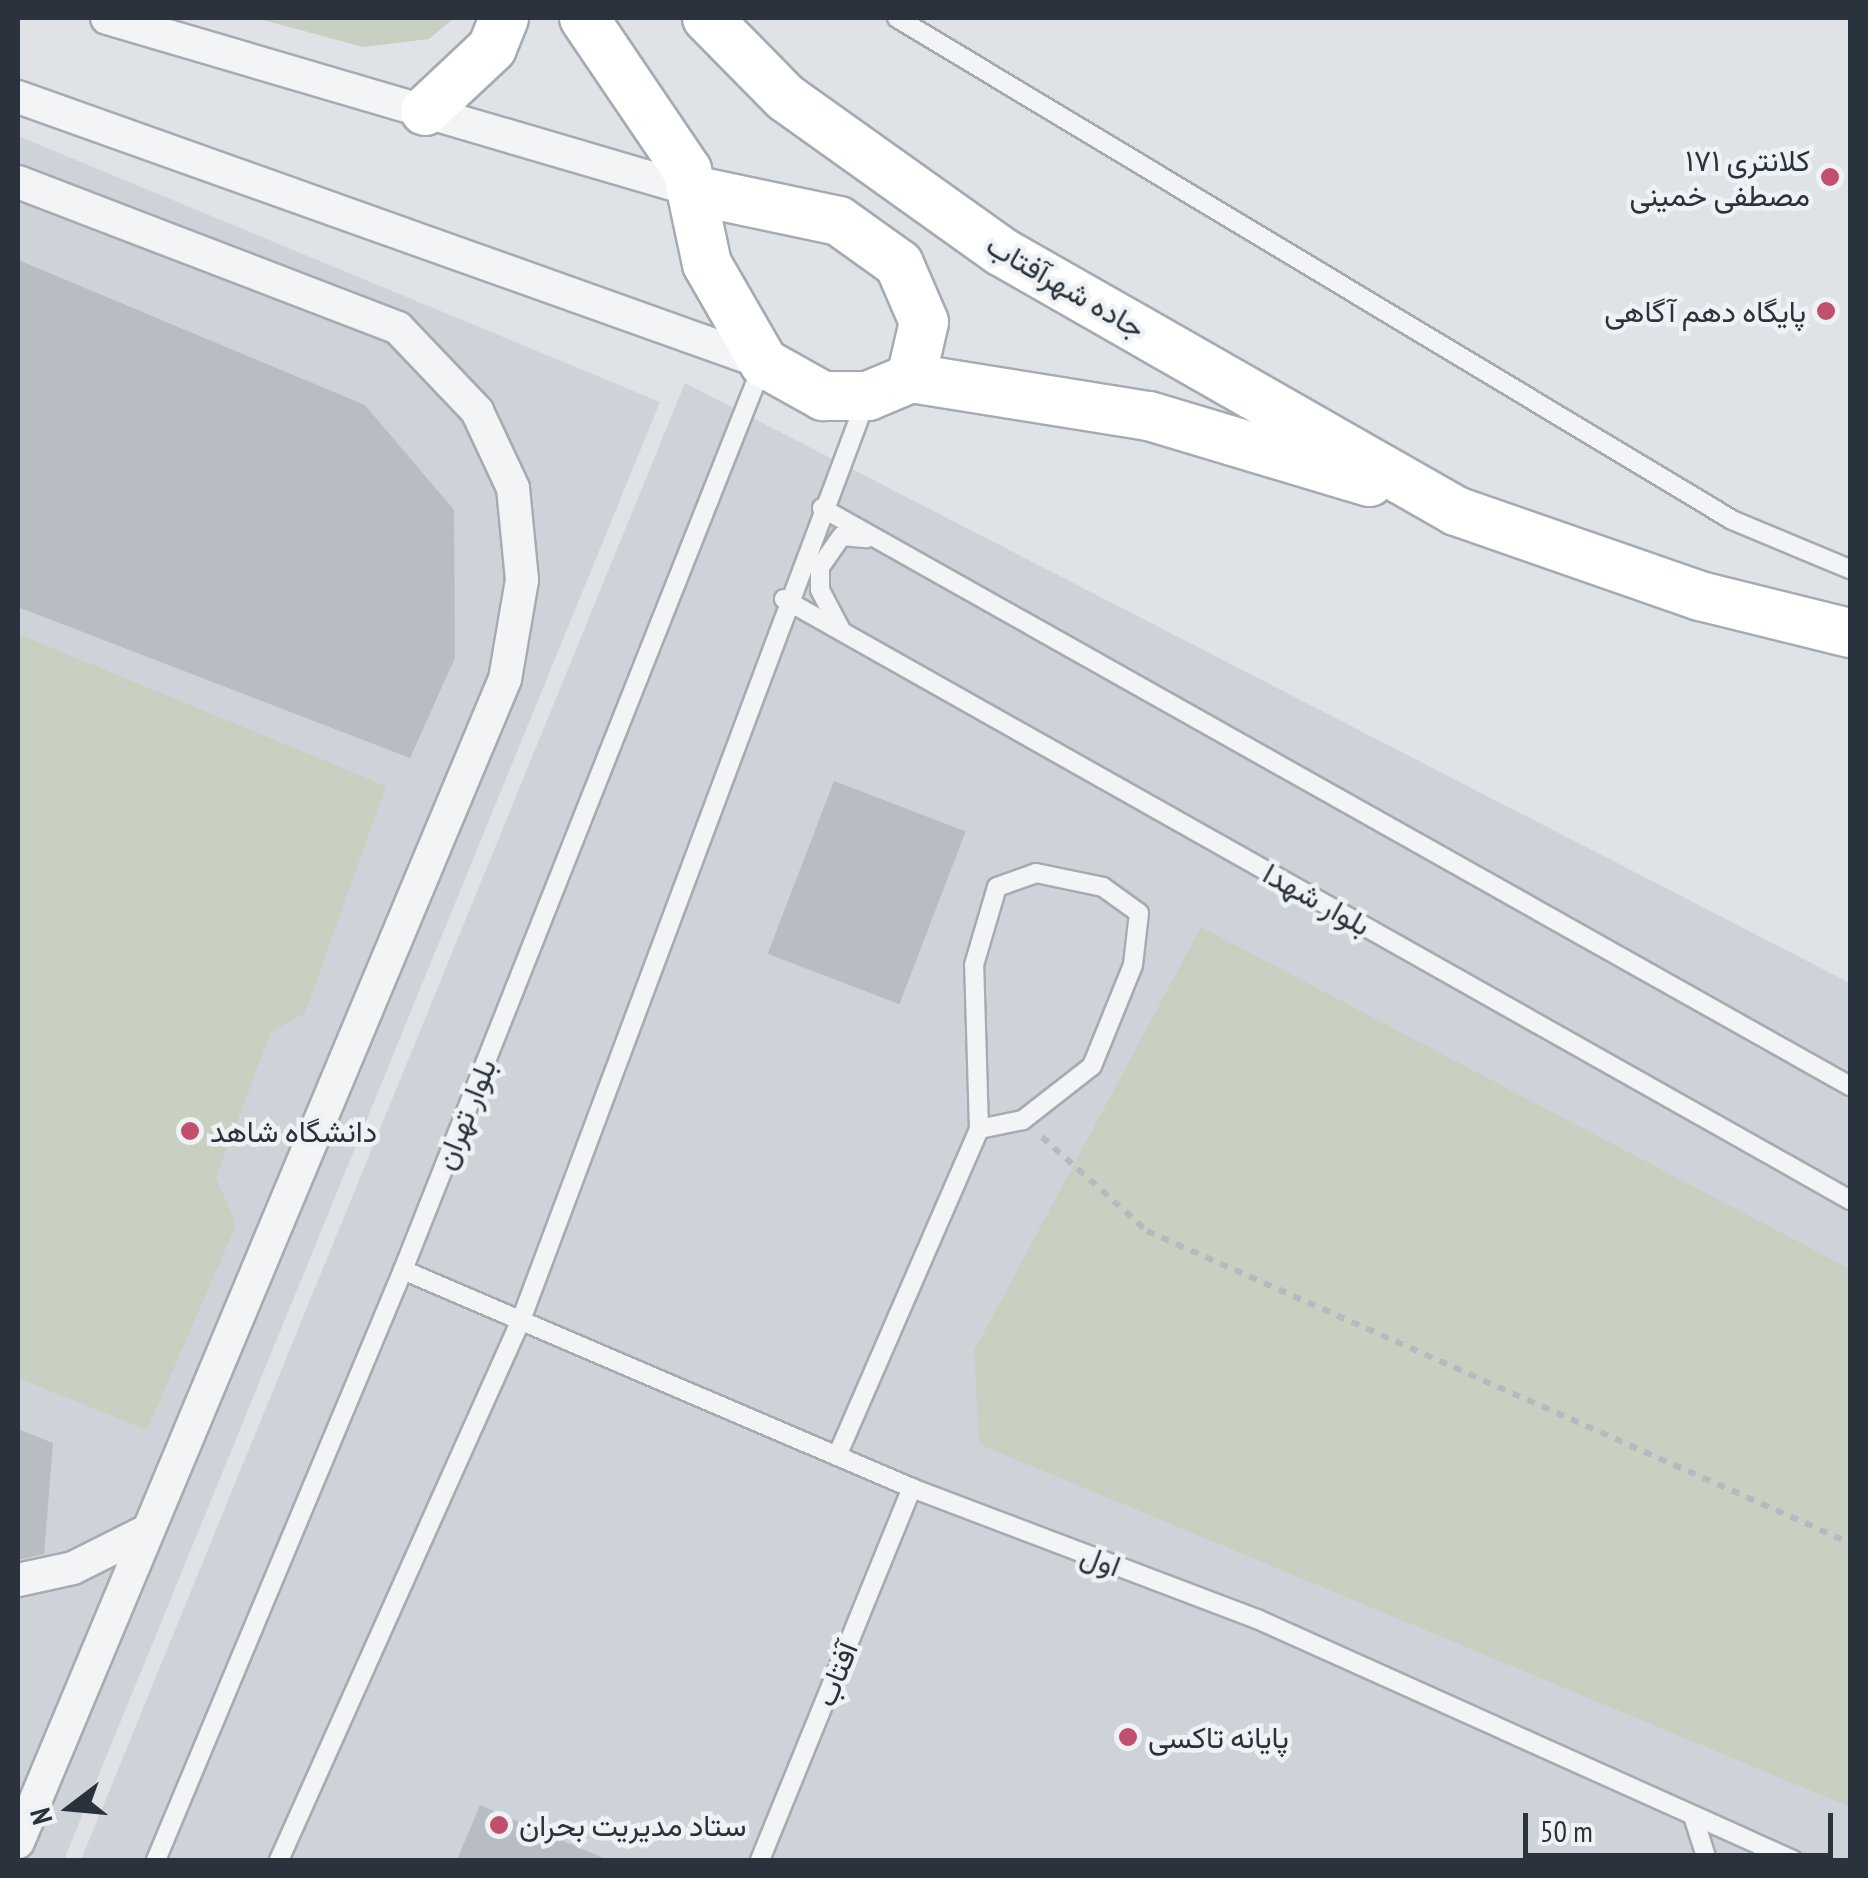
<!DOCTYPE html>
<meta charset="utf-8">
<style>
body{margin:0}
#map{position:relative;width:1868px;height:1878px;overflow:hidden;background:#dfe3e7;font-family:"PT Sans Narrow",Vazirmatn,sans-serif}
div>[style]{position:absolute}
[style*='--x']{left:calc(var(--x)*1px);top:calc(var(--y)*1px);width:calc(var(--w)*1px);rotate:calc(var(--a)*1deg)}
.built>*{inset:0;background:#ced3d9}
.green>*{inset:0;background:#c7d0c1}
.building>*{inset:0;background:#b7bdc3;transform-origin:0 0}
.path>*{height:6px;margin-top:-3px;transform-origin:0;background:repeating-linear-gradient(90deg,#b6babe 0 8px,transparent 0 16px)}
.roads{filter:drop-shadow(2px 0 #a5abb1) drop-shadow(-2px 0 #a5abb1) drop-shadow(0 2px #a5abb1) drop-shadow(0 -2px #a5abb1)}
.lane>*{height:18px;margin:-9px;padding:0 9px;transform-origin:9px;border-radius:9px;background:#f2f4f6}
.street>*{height:32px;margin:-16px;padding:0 16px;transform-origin:16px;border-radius:16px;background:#f2f4f6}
.secondary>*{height:48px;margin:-24px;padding:0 24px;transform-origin:24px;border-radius:24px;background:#fff}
.dots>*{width:28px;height:28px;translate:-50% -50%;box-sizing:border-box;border:5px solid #eff2f5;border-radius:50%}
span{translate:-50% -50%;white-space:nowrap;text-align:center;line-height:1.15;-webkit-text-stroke:9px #eff2f5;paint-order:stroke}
.poi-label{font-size:30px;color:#2a333d}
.right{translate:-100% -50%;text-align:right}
.left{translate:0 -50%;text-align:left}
.street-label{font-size:30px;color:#2a333d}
.frame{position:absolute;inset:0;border:20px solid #2a333d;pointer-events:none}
.north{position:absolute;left:20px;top:1758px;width:100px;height:100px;-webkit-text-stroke:8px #eff2f5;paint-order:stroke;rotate:254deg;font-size:28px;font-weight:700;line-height:40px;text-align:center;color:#2a333d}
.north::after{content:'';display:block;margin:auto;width:35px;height:45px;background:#2a333d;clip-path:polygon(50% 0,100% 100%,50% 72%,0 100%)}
.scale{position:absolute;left:1523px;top:1813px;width:310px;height:45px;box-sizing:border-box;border:5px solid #2a333d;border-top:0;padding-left:12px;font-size:30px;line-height:35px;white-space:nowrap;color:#2a333d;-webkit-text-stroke:8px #eff2f5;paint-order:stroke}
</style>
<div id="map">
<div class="built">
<i style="clip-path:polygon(18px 136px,660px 402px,64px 1860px,18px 1860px)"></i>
<i style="clip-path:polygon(685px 383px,1850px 983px,1850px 1860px,81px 1860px)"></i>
</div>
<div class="green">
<i style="clip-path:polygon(256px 18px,454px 18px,429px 39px,363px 47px)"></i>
<i style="clip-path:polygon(18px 634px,386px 786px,305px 1013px,271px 1032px,216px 1177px,236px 1225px,147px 1430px,18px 1378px)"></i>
<i style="clip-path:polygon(1201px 927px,1850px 1269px,1850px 1807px,979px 1444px,974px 1351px)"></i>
</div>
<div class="building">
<i style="clip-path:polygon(18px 260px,365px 405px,454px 510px,455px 658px,410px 758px,18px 607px)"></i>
<i style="left:834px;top:781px;width:141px;height:185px;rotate:21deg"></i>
<i style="clip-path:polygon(18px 1429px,53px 1443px,44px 1554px,18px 1560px)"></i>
<i style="clip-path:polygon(480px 1805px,608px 1860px,457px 1860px)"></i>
</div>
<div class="path">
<i style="--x:1042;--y:1137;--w:141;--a:41.8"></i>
<i style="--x:1147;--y:1231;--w:769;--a:23.93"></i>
</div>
<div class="roads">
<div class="lane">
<i style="--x:897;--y:18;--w:974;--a:31.01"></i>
<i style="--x:1732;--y:520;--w:128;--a:22.6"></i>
<i style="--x:822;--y:508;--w:1179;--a:29.35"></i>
<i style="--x:784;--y:599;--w:1224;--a:29.41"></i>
<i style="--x:841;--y:630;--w:45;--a:-117.7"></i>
<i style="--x:820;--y:590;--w:23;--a:-90"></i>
<i style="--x:820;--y:567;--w:38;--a:-55"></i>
<i style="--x:842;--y:536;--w:25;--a:5"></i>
<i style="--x:403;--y:1270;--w:554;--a:23.19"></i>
<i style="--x:912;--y:1488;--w:369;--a:20.8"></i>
<i style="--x:1257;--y:1619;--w:588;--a:24.21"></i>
<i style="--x:837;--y:1456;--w:357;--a:-66.5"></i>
<i style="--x:979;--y:1129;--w:164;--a:-91.7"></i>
<i style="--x:974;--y:965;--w:81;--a:-73.6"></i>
<i style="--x:997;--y:887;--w:41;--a:-19.7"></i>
<i style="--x:1036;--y:873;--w:68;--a:11.8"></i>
<i style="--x:1103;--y:887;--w:44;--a:35.8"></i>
<i style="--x:1139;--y:913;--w:52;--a:96.6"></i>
<i style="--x:1133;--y:965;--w:109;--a:112.1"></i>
<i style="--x:1092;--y:1066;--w:88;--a:142"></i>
<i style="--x:1023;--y:1120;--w:45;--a:168.4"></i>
<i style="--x:1693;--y:1816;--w:46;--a:72.3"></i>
<i style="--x:156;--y:1860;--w:640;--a:-67.28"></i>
<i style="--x:403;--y:1270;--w:975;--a:-68.33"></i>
<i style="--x:279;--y:1860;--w:592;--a:-65.86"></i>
<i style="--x:521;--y:1320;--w:983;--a:-69.44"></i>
<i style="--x:760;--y:1860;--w:402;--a:-67.8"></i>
</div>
<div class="street">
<i style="--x:107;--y:18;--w:610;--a:16.38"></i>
<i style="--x:18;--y:97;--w:792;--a:19.62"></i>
<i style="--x:18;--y:182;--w:407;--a:21"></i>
<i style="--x:398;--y:328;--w:115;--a:46.4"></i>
<i style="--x:477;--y:411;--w:85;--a:64.9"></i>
<i style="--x:513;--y:488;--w:92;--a:84.4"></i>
<i style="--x:522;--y:580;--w:100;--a:99.7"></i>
<i style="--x:505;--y:679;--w:1261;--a:112.72"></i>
<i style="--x:18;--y:1580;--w:56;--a:-12.3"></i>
<i style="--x:73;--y:1568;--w:83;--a:-26.6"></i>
</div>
<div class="secondary">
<i style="--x:584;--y:18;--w:184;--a:55.9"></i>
<i style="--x:687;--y:170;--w:96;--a:78"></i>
<i style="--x:707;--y:264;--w:114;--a:60.1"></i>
<i style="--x:764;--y:363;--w:68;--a:29.2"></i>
<i style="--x:823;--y:396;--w:45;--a:0"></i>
<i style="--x:868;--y:396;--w:47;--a:-22.7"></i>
<i style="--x:911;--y:378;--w:57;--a:-76.9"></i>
<i style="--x:924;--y:322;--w:63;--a:-113.3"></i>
<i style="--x:899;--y:264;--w:74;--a:-144.4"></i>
<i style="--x:839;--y:221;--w:150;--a:-168.1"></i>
<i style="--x:707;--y:18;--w:112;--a:45.4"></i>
<i style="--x:786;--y:98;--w:265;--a:35.5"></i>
<i style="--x:1002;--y:252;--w:523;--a:29.7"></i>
<i style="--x:1456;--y:511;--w:258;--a:19.2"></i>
<i style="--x:1700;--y:596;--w:154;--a:13.9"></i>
<i style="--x:425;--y:111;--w:92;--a:-43.2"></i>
<i style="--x:492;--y:48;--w:32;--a:-68"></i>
<i style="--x:911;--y:378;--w:241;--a:9.1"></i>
<i style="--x:1149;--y:416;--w:230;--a:16.7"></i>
</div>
</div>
<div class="dots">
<i style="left:1830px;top:177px;background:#c14f6e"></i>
<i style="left:1826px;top:311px;background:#c14f6e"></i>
<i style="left:190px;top:1131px;background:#c14f6e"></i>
<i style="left:1128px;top:1737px;background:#c14f6e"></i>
<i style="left:499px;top:1825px;background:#c14f6e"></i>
</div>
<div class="poi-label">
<span class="right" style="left:1810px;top:177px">کلانتری ۱۷۱<br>مصطفی خمینی</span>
<span class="right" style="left:1806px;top:311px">پایگاه دهم آگاهی</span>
<span class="left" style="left:210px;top:1131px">دانشگاه شاهد</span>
<span class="left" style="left:1148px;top:1737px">پایانه تاکسی</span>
<span class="left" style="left:519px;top:1825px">ستاد مدیریت بحران</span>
</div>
<div class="street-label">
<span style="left:1066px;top:286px;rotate:30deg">جاده شهرآفتاب</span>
<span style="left:1317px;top:899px;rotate:29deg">بلوار شهدا</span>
<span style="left:465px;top:1114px;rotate:-68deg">بلوار تهران</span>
<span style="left:1101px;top:1560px;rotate:21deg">اول</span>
<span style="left:836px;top:1674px;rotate:-68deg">آفتاب</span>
</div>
<div class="frame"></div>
<div class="north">N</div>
<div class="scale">50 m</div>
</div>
